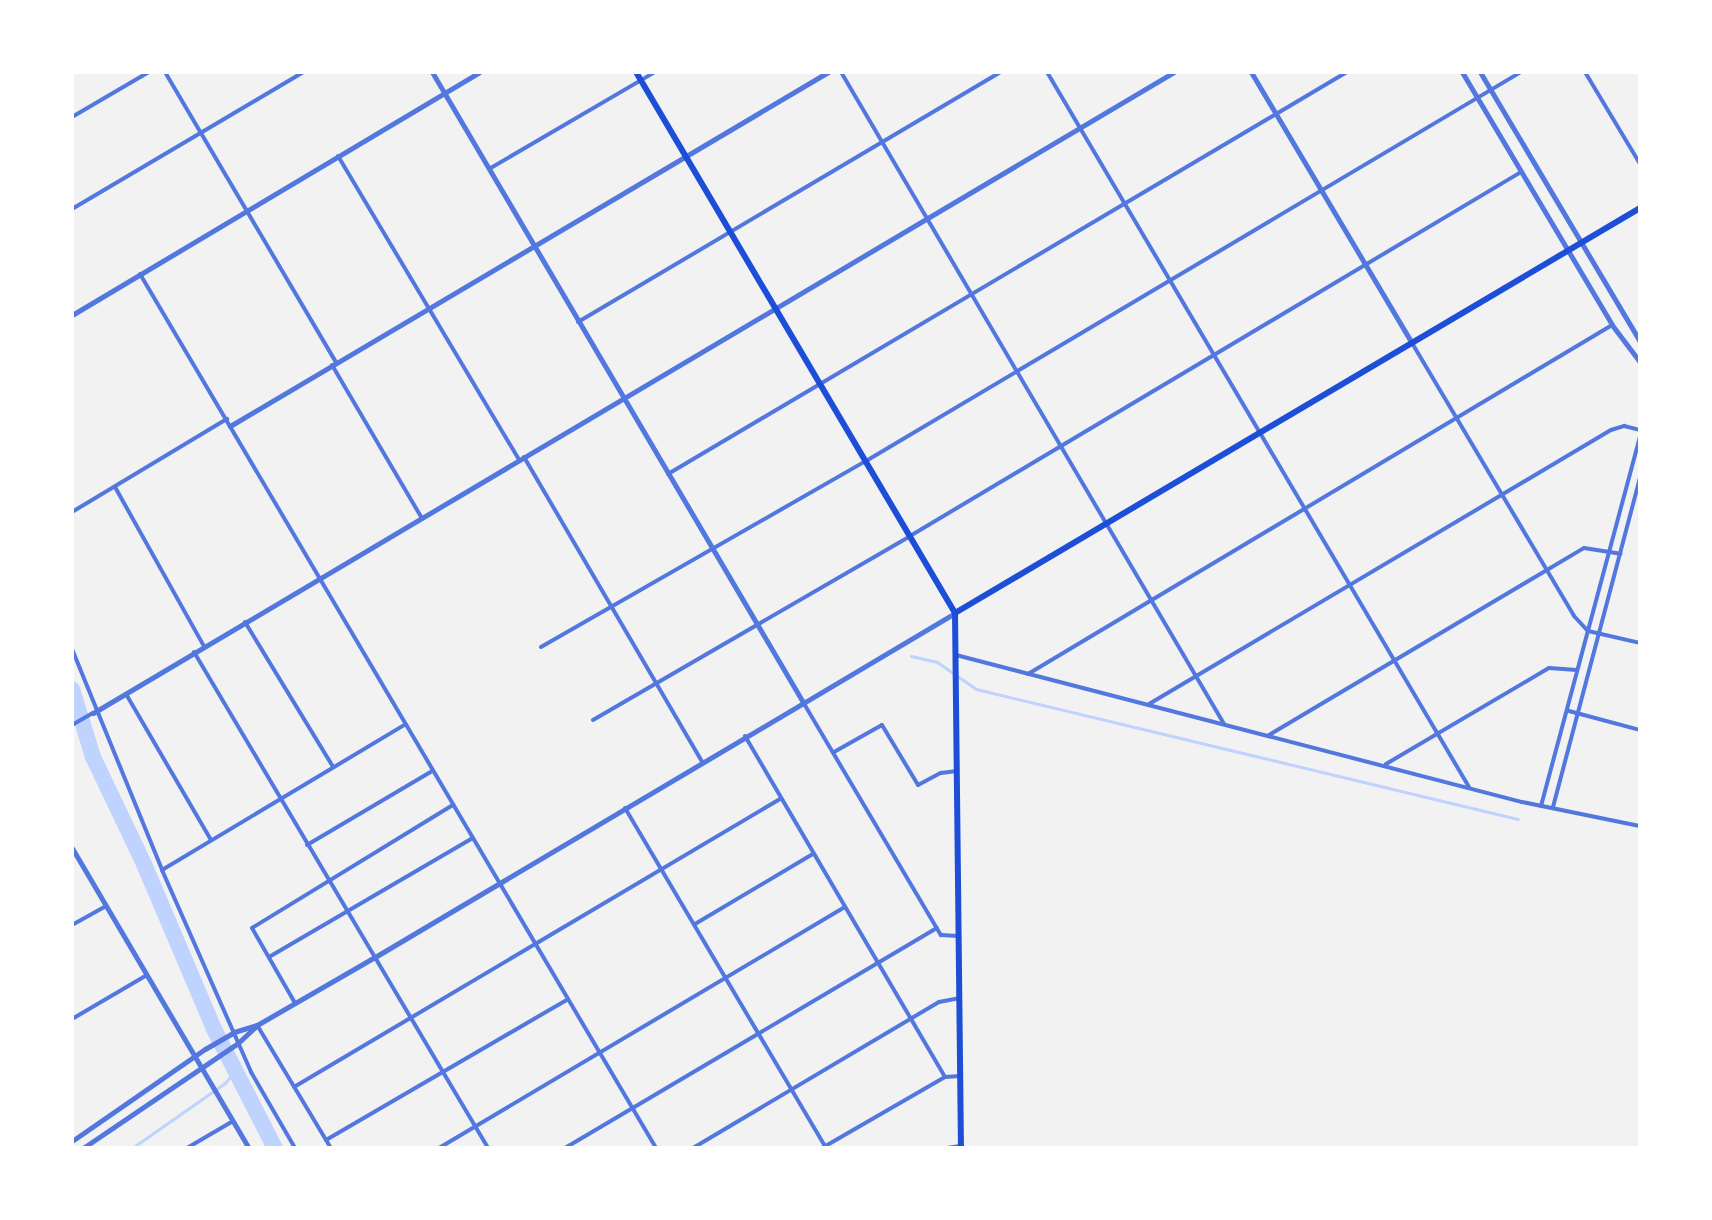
<!DOCTYPE html>
<style>
body{margin:0}
#map{position:relative;width:1712px;height:1220px;overflow:hidden;background:#f2f2f2;font-family:Lato,sans-serif}
div>[style]{position:absolute}
[style*='--x']{left:calc(var(--x)*1px);top:calc(var(--y)*1px);width:calc(var(--w)*1px);rotate:calc(var(--a)*1deg)}
.stream>*{height:3px;margin:-1.5px;padding:0 1.5px;transform-origin:1.5px;border-radius:1.5px;background:#bfd3fe}
.river>*{height:16px;margin:-8px;padding:0 8px;transform-origin:8px;border-radius:8px;background:#bfd3fe}
.minor>*{height:4px;margin:-2px;padding:0 2px;transform-origin:2px;border-radius:2px;background:#5277de}
.tertiary>*{height:5px;margin:-2.5px;padding:0 2.5px;transform-origin:2.5px;border-radius:2.5px;background:#5277de}
.secondary>*{height:6px;margin:-3px;padding:0 3px;transform-origin:3px;border-radius:3px;background:#1d4ed8}
span{translate:-50% -50%;white-space:nowrap;text-align:center;line-height:1.15;-webkit-text-stroke:8px #fff;paint-order:stroke}
.frame{position:absolute;inset:0;border:74px solid #fff;pointer-events:none}
</style>
<div id="map">
<div class="stream">
<i style="--x:911;--y:656;--w:27;--a:13"></i>
<i style="--x:937;--y:662;--w:47;--a:34.7"></i>
<i style="--x:976;--y:689;--w:557;--a:13.49"></i>
<i style="--x:132;--y:1148;--w:113;--a:-35"></i>
<i style="--x:225;--y:1083;--w:14;--a:-51"></i>
</div>
<div class="river">
<i style="--x:72;--y:689;--w:71;--a:72.8"></i>
<i style="--x:93;--y:757;--w:119;--a:64.5"></i>
<i style="--x:144;--y:864;--w:179;--a:67"></i>
<i style="--x:214;--y:1029;--w:134;--a:62.9"></i>
</div>
<div class="minor">
<i style="--x:165;--y:72;--w:337;--a:59.5"></i>
<i style="--x:841;--y:72;--w:756;--a:59.57"></i>
<i style="--x:1047;--y:72;--w:830;--a:59.45"></i>
<i style="--x:1585;--y:72;--w:107;--a:59.1"></i>
<i style="--x:72;--y:117;--w:89;--a:-30.3"></i>
<i style="--x:338;--y:156;--w:354;--a:59.2"></i>
<i style="--x:489;--y:169;--w:192;--a:-30.3"></i>
<i style="--x:72;--y:209;--w:269;--a:-30.6"></i>
<i style="--x:140;--y:274;--w:1015;--a:59.44"></i>
<i style="--x:578;--y:322;--w:491;--a:-30.6"></i>
<i style="--x:1412;--y:343;--w:317;--a:59.3"></i>
<i style="--x:1574;--y:616;--w:21;--a:47"></i>
<i style="--x:1588;--y:631;--w:53;--a:13"></i>
<i style="--x:332;--y:365;--w:176;--a:59.6"></i>
<i style="--x:524;--y:457;--w:353;--a:59.7"></i>
<i style="--x:668;--y:474;--w:789;--a:-30.63"></i>
<i style="--x:115;--y:487;--w:182;--a:60.8"></i>
<i style="--x:72;--y:512;--w:181;--a:-31"></i>
<i style="--x:245;--y:622;--w:170;--a:58.7"></i>
<i style="--x:541;--y:647;--w:374;--a:-29.8"></i>
<i style="--x:866;--y:461;--w:762;--a:-30.71"></i>
<i style="--x:72;--y:649;--w:239;--a:67.8"></i>
<i style="--x:162;--y:870;--w:221;--a:66.2"></i>
<i style="--x:251;--y:1072;--w:88;--a:59.9"></i>
<i style="--x:194;--y:652;--w:577;--a:59.34"></i>
<i style="--x:956;--y:655;--w:585;--a:14.56"></i>
<i style="--x:1522;--y:802;--w:120;--a:11.5"></i>
<i style="--x:1028;--y:674;--w:680;--a:-30.86"></i>
<i style="--x:126;--y:694;--w:169;--a:59.8"></i>
<i style="--x:803;--y:702;--w:271;--a:59.4"></i>
<i style="--x:941;--y:935;--w:17;--a:3"></i>
<i style="--x:1149;--y:704;--w:537;--a:-30.67"></i>
<i style="--x:1611;--y:430;--w:14;--a:-17"></i>
<i style="--x:1624;--y:426;--w:16;--a:14"></i>
<i style="--x:1569;--y:711;--w:73;--a:15"></i>
<i style="--x:593;--y:720;--w:367;--a:-30.1"></i>
<i style="--x:910;--y:536;--w:711;--a:-30.78"></i>
<i style="--x:72;--y:725;--w:24;--a:-30"></i>
<i style="--x:1269;--y:735;--w:366;--a:-30.7"></i>
<i style="--x:1584;--y:548;--w:37;--a:9"></i>
<i style="--x:745;--y:736;--w:395;--a:59.6"></i>
<i style="--x:834;--y:752;--w:55;--a:-29.4"></i>
<i style="--x:882;--y:725;--w:70;--a:59"></i>
<i style="--x:918;--y:785;--w:26;--a:-28"></i>
<i style="--x:941;--y:773;--w:16;--a:-7"></i>
<i style="--x:1386;--y:764;--w:189;--a:-30.5"></i>
<i style="--x:1549;--y:668;--w:28;--a:4"></i>
<i style="--x:1541;--y:806;--w:382;--a:-75"></i>
<i style="--x:1553;--y:807;--w:340;--a:-75.2"></i>
<i style="--x:625;--y:808;--w:395;--a:59.4"></i>
<i style="--x:307;--y:845;--w:145;--a:-30.6"></i>
<i style="--x:162;--y:870;--w:284;--a:-30.9"></i>
<i style="--x:695;--y:924;--w:137;--a:-30.7"></i>
<i style="--x:72;--y:925;--w:39;--a:-29"></i>
<i style="--x:269;--y:957;--w:236;--a:-30.3"></i>
<i style="--x:295;--y:1003;--w:86;--a:-119.8"></i>
<i style="--x:252;--y:928;--w:236;--a:-31.5"></i>
<i style="--x:72;--y:1019;--w:87;--a:-30.4"></i>
<i style="--x:257;--y:1025;--w:144;--a:59"></i>
<i style="--x:294;--y:1087;--w:565;--a:-30.65"></i>
<i style="--x:326;--y:1140;--w:280;--a:-30.2"></i>
<i style="--x:187;--y:1148;--w:53;--a:-30.4"></i>
<i style="--x:439;--y:1148;--w:472;--a:-30.7"></i>
<i style="--x:565;--y:1148;--w:432;--a:-30.6"></i>
<i style="--x:693;--y:1148;--w:286;--a:-30.7"></i>
<i style="--x:939;--y:1002;--w:20;--a:-11"></i>
<i style="--x:822;--y:1148;--w:142;--a:-30"></i>
<i style="--x:945;--y:1077;--w:15;--a:-4"></i>
<i style="--x:947;--y:1148;--w:13;--a:-9"></i>
</div>
<div class="tertiary">
<i style="--x:432;--y:72;--w:731;--a:59.51"></i>
<i style="--x:1251;--y:72;--w:315;--a:59.3"></i>
<i style="--x:1462;--y:72;--w:294;--a:59.3"></i>
<i style="--x:1612;--y:325;--w:46;--a:52.9"></i>
<i style="--x:1480;--y:72;--w:313;--a:59.3"></i>
<i style="--x:72;--y:315;--w:474;--a:-30.8"></i>
<i style="--x:230;--y:426;--w:695;--a:-30.62"></i>
<i style="--x:93;--y:713;--w:1257;--a:-30.67"></i>
<i style="--x:72;--y:848;--w:348;--a:59.5"></i>
<i style="--x:72;--y:1141;--w:162;--a:-34.7"></i>
<i style="--x:205;--y:1049;--w:34;--a:-30"></i>
<i style="--x:234;--y:1032;--w:24;--a:-17"></i>
<i style="--x:257;--y:1025;--w:136;--a:-30"></i>
<i style="--x:375;--y:957;--w:674;--a:-30.67"></i>
<i style="--x:83;--y:1148;--w:187;--a:-34.1"></i>
<i style="--x:238;--y:1043;--w:25;--a:-43"></i>
</div>
<div class="secondary">
<i style="--x:636;--y:72;--w:628;--a:59.47"></i>
<i style="--x:955;--y:613;--w:535;--a:89.36"></i>
<i style="--x:955;--y:613;--w:796;--a:-30.59"></i>
</div>
<div class="frame"></div>
</div>
